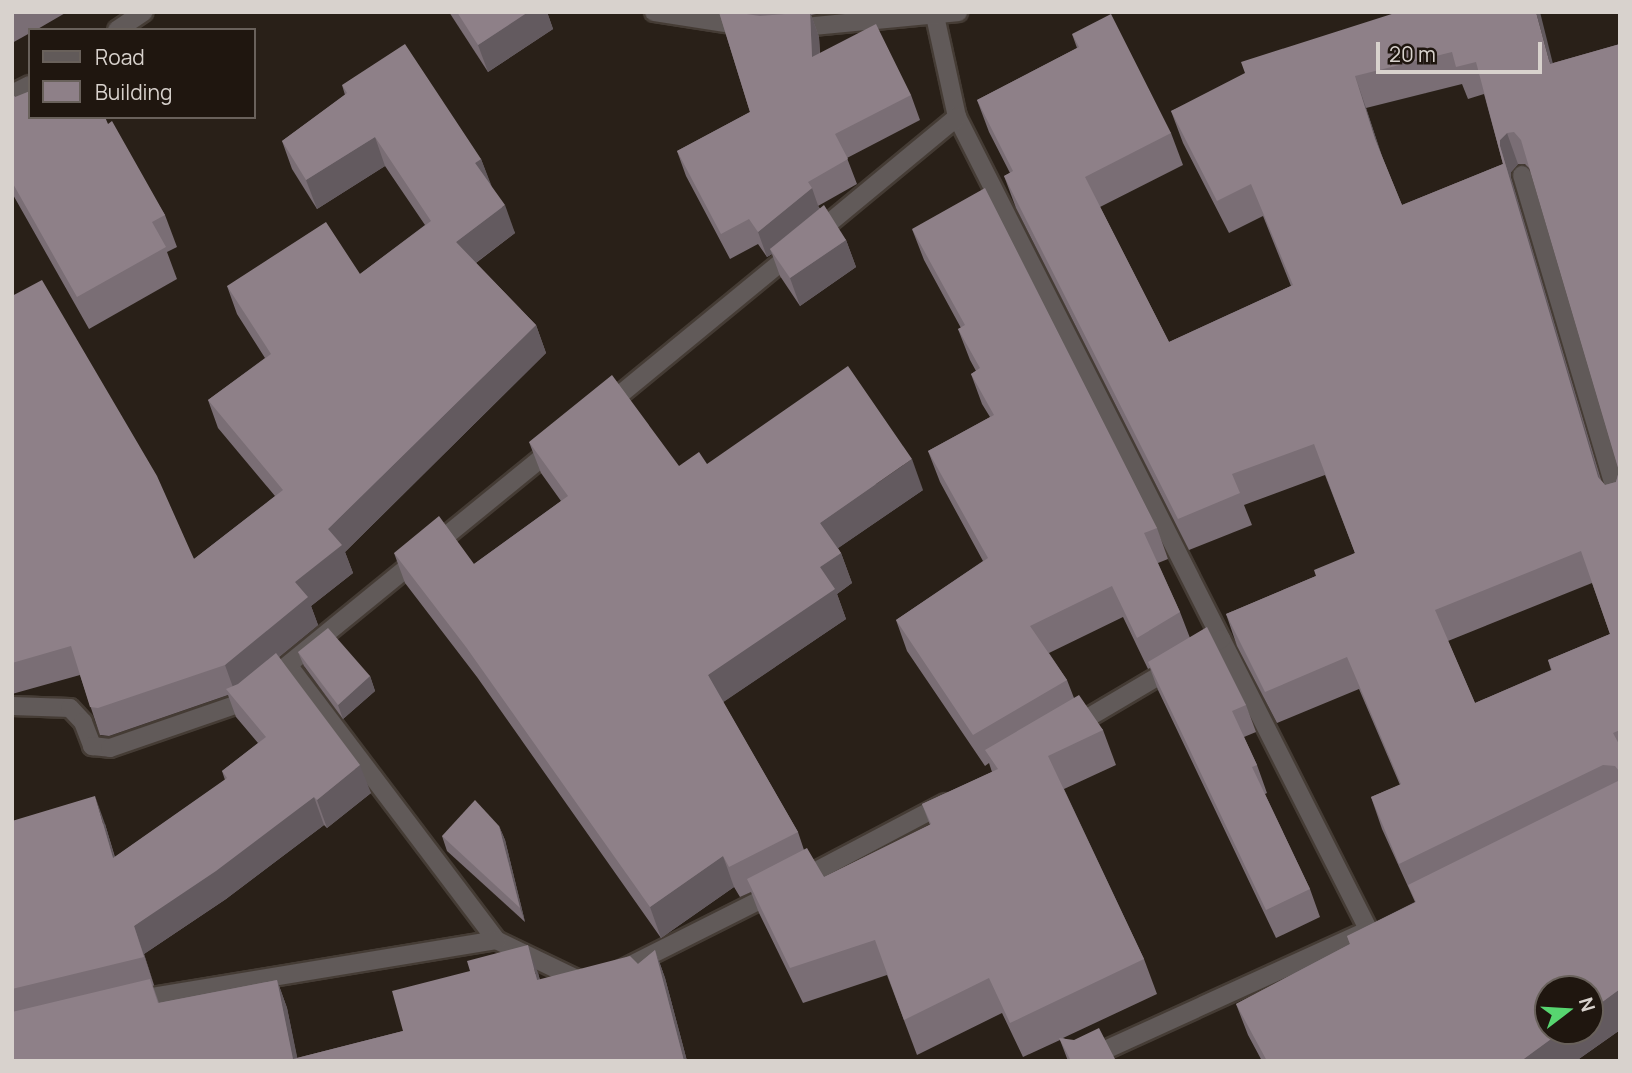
<!DOCTYPE html>
<style>
body{margin:0}
#map{position:relative;width:1632px;height:1073px;overflow:hidden;background:#292018;font-family:Manrope,sans-serif}
div>[style]{position:absolute}
[style*='--x']{left:calc(var(--x)*1px);top:calc(var(--y)*1px);width:calc(var(--w)*1px);rotate:calc(var(--a)*1deg)}
.roads{filter:drop-shadow(2px 0 #453c35) drop-shadow(-2px 0 #453c35) drop-shadow(0 2px #453c35) drop-shadow(0 -2px #453c35)}
.minor>*{height:18px;margin:-9px;padding:0 9px;transform-origin:9px;border-radius:9px;background:#615a59}
.wall>*{inset:0;background:#7a6e75}
.shaded-wall>*{inset:0;background:#635a5f}
.building>*{inset:0;background:#8e8088}
span{translate:-50% -50%;white-space:nowrap;text-align:center;line-height:1.15;-webkit-text-stroke:7px #1f160f;paint-order:stroke}
.frame{position:absolute;inset:0;border:14px solid #d8d2cd;pointer-events:none}
.legend{position:absolute;left:28px;top:28px;width:228px;height:91px;box-sizing:border-box;background:#1f160f;border:2px solid #69615b;margin:0;padding:9px 12px;list-style:none;font-size:21px;color:#d8d2cd}
.legend li{display:flex;align-items:center;gap:14px;height:35px}
.legend b{width:35px;border:2px solid #69615b}
.north{position:absolute;left:1534px;top:975px;width:70px;height:70px;box-sizing:border-box;background:#1f160f;border:2px solid #69615b;border-radius:50%;rotate:73deg;font-size:19px;font-weight:700;line-height:28px;text-align:center;color:#d8d2cd}
.north::after{content:'';display:block;margin:auto;width:24px;height:32px;background:#57d570;clip-path:polygon(50% 0,100% 100%,50% 72%,0 100%)}
.scale{position:absolute;left:1376px;top:42px;width:166px;height:32px;box-sizing:border-box;border:4px solid #d8d2cd;border-top:0;padding-left:9px;font-size:21px;line-height:24px;white-space:nowrap;color:#d8d2cd;-webkit-text-stroke:5px #1f160f;paint-order:stroke}
</style>
<div id="map">
<div class="roads">
<div class="minor">
<i style="--x:654;--y:12;--w:91;--a:8.8"></i>
<i style="--x:935;--y:16;--w:103;--a:77.7"></i>
<i style="--x:957;--y:117;--w:910;--a:63.15"></i>
<i style="--x:793;--y:28;--w:166;--a:-5.5"></i>
<i style="--x:117;--y:30;--w:32;--a:-34"></i>
<i style="--x:12;--y:94;--w:20;--a:-27"></i>
<i style="--x:1522;--y:175;--w:345;--a:73.5"></i>
<i style="--x:817;--y:233;--w:182;--a:-39.6"></i>
<i style="--x:606;--y:406;--w:244;--a:-39.4"></i>
<i style="--x:289;--y:666;--w:343;--a:52.9"></i>
<i style="--x:496;--y:940;--w:101;--a:25.8"></i>
<i style="--x:12;--y:706;--w:58;--a:2"></i>
<i style="--x:70;--y:708;--w:19;--a:47"></i>
<i style="--x:83;--y:722;--w:26;--a:69"></i>
<i style="--x:92;--y:746;--w:18;--a:6"></i>
<i style="--x:110;--y:748;--w:139;--a:-19"></i>
<i style="--x:241;--y:703;--w:404;--a:-39.2"></i>
<i style="--x:1074;--y:726;--w:171;--a:-30.6"></i>
<i style="--x:799;--y:880;--w:165;--a:-27.8"></i>
<i style="--x:615;--y:973;--w:178;--a:-26.7"></i>
<i style="--x:134;--y:1000;--w:367;--a:-9.4"></i>
<i style="--x:1081;--y:1061;--w:315;--a:-24.5"></i>
</div>
</div>
<div class="wall">
<i style="clip-path:polygon(12px 12px,67px 12px,36px 30px,30px 30px,30px 33px,12px 43px)"></i>
<i style="clip-path:polygon(449px 12px,547px 12px,553px 29px,488px 72px)"></i>
<i style="clip-path:polygon(719px 12px,817px 12px,817px 14px,811px 15px,819px 37px,820px 53px,911px 95px,920px 120px,847px 158px,857px 184px,818px 206px,846px 240px,856px 267px,800px 306px,780px 276px,772px 254px,767px 257px,758px 244px,730px 259px,686px 176px,677px 151px,750px 112px)"></i>
<i style="clip-path:polygon(evenodd,1398px 12px,1553px 63px,1620px 44px,1620px 1030px,1576px 1061px,1262px 1061px,1248px 1035px,1236px 1004px,1350px 944px,1347px 936px,1415px 902px,1382px 829px,1371px 797px,1400px 785px,1359px 689px,1277px 723px,1237px 646px,1226px 614px,1316px 576px,1355px 553px,1325px 475px,1244px 505px,1252px 525px,1189px 550px,1016px 208px,1004px 176px,1010px 173px,989px 132px,977px 100px,1077px 48px,1072px 34px,1171px 133px,1183px 165px,1100px 207px,1169px 342px,1291px 286px,1263px 216px,1229px 233px,1183px 143px,1171px 111px,1398px 12px,1462px 84px,1468px 99px,1484px 94px,1503px 164px,1402px 205px,1381px 154px,1366px 108px,1462px 84px,1398px 12px,1518px 164px,1525px 164px,1530px 169px,1619px 471px,1616px 482px,1605px 485px,1601px 480px,1511px 178px,1511px 172px,1518px 164px,1398px 12px,1592px 583px,1610px 634px,1548px 660px,1551px 670px,1475px 703px,1448px 641px,1592px 583px)"></i>
<i style="clip-path:polygon(342px 85px,481px 159px,491px 186px,515px 233px,476px 263px,536px 325px,546px 353px,345px 552px,353px 573px,311px 606px,318px 625px,279px 657px,371px 793px,327px 828px,324px 825px,226px 899px,144px 954px,154px 985px,153px 986px,159px 1003px,277px 980px,287px 1008px,297px 1058px,403px 1031px,538px 973px,540px 980px,638px 964px,655px 950px,665px 978px,687px 1061px,12px 1061px,12px 821px,105px 824px,115px 857px,225px 780px,222px 771px,258px 743px,236px 717px,228px 695px,109px 736px,100px 735px,80px 675px,12px 694px,12px 296px,194px 559px,275px 496px,218px 428px,208px 400px,265px 358px,237px 314px,227px 286px,360px 274px,425px 225px,385px 166px,317px 209px,292px 169px,282px 141px,345px 95px)"></i>
<i style="clip-path:polygon(12px 93px,15px 97px,108px 124px,165px 215px,177px 247px,167px 252px,177px 279px,89px 329px,12px 193px)"></i>
<i style="clip-path:polygon(912px 229px,1157px 528px,1168px 559px,1158px 563px,1180px 612px,1190px 638px,1246px 705px,1256px 732px,1244px 737px,1257px 765px,1267px 793px,1265px 794px,1310px 889px,1320px 917px,1276px 938px,1158px 690px,1150px 668px,1148px 669px,1123px 617px,1049px 653px,1067px 680px,1074px 698px,1103px 730px,1116px 765px,1064px 789px,1144px 959px,1157px 994px,1063px 1038px,1116px 1061px,1068px 1061px,1060px 1040px,1023px 1057px,1002px 1013px,917px 1055px,887px 975px,803px 1003px,759px 913px,751px 892px,740px 897px,734px 887px,661px 938px,477px 677px,405px 583px,394px 553px,474px 564px,561px 501px,541px 473px,529px 442px,679px 466px,707px 464px,923px 490px,838px 548px,841px 553px,852px 583px,837px 594px,846px 619px,723px 702px,798px 832px,804px 850px,824px 877px,930px 825px,922px 804px,992px 772px,989px 763px,985px 766px,907px 651px,896px 620px,983px 561px,940px 482px,928px 451px,990px 417px,982px 404px,971px 374px,976px 371px,970px 360px,958px 329px,961px 328px,924px 260px)"></i>
<i style="clip-path:polygon(298px 652px,370px 676px,375px 691px,343px 719px,304px 666px)"></i>
<i style="clip-path:polygon(499px 826px,505px 840px,525px 922px,447px 851px,442px 836px)"></i>
</div>
<div class="shaded-wall">
<i style="clip-path:polygon(528px 12px,547px 12px,553px 29px,488px 72px,478px 45px)"></i>
<i style="clip-path:polygon(810px 12px,819px 37px,821px 82px,812px 57px)"></i>
<i style="clip-path:polygon(1536px 12px,1540px 12px,1561px 96px,1550px 64px)"></i>
<i style="clip-path:polygon(1355px 76px,1366px 108px,1387px 171px,1375px 139px)"></i>
<i style="clip-path:polygon(1507px 133px,1518px 164px,1511px 172px,1511px 178px,1609px 509px,1598px 477px,1500px 146px,1500px 140px)"></i>
<i style="clip-path:polygon(375px 137px,385px 166px,317px 209px,306px 180px)"></i>
<i style="clip-path:polygon(481px 159px,492px 187px,475px 163px)"></i>
<i style="clip-path:polygon(812px 188px,821px 214px,770px 249px,772px 254px,767px 257px,758px 232px)"></i>
<i style="clip-path:polygon(505px 205px,515px 233px,466px 270px,456px 242px)"></i>
<i style="clip-path:polygon(846px 240px,856px 267px,800px 306px,790px 278px)"></i>
<i style="clip-path:polygon(536px 325px,546px 353px,345px 552px,353px 573px,311px 606px,318px 625px,235px 693px,225px 665px,295px 582px,328px 529px)"></i>
<i style="clip-path:polygon(912px 459px,923px 490px,831px 553px,820px 523px)"></i>
<i style="clip-path:polygon(841px 553px,852px 583px,837px 594px,846px 619px,719px 705px,708px 675px,820px 567px)"></i>
<i style="clip-path:polygon(370px 676px,375px 691px,343px 719px,338px 705px)"></i>
<i style="clip-path:polygon(360px 765px,371px 793px,327px 828px,317px 800px)"></i>
<i style="clip-path:polygon(95px 796px,105px 824px,123px 886px,113px 858px)"></i>
<i style="clip-path:polygon(314px 797px,324px 825px,226px 899px,144px 954px,154px 985px,134px 926px)"></i>
<i style="clip-path:polygon(499px 826px,505px 840px,525px 922px,520px 908px)"></i>
<i style="clip-path:polygon(723px 856px,734px 887px,661px 938px,650px 907px)"></i>
<i style="clip-path:polygon(528px 945px,538px 973px,547px 1009px,537px 980px)"></i>
<i style="clip-path:polygon(655px 950px,665px 978px,687px 1061px,684px 1061px)"></i>
<i style="clip-path:polygon(277px 980px,287px 1008px,298px 1061px,293px 1061px)"></i>
<i style="clip-path:polygon(1620px 989px,1620px 1030px,1576px 1061px,1521px 1061px,1562px 1031px,1590px 1031px,1590px 1011px)"></i>
</div>
<div class="building">
<i style="clip-path:polygon(457px 12px,528px 12px,478px 45px)"></i>
<i style="clip-path:polygon(719px 12px,733px 12px,760px 16px,810px 12px,812px 57px,876px 24px,911px 95px,835px 134px,848px 159px,808px 182px,812px 188px,758px 232px,749px 219px,721px 234px,677px 151px,750px 112px)"></i>
<i style="clip-path:polygon(evenodd,1398px 12px,1536px 12px,1550px 64px,1620px 44px,1620px 730px,1613px 733px,1620px 746px,1620px 989px,1590px 1011px,1590px 989px,1548px 989px,1548px 1031px,1562px 1031px,1521px 1061px,1267px 1061px,1236px 1004px,1350px 944px,1347px 936px,1416px 902px,1408px 885px,1618px 781px,1619px 771px,1615px 766px,1603px 765px,1399px 864px,1371px 797px,1401px 784px,1347px 657px,1265px 692px,1226px 614px,1316px 576px,1314px 570px,1355px 553px,1314px 444px,1232px 474px,1240px 493px,1178px 519px,1004px 176px,1013px 171px,977px 100px,1079px 47px,1072px 34px,1111px 14px,1171px 133px,1085px 177px,1169px 342px,1293px 285px,1251px 184px,1217px 201px,1171px 111px,1245px 73px,1241px 62px,1398px 12px,1452px 52px,1456px 67px,1476px 62px,1503px 164px,1402px 205px,1375px 139px,1355px 76px,1452px 52px,1398px 12px,1514px 132px,1521px 140px,1619px 471px,1616px 482px,1605px 485px,1598px 477px,1500px 146px,1500px 140px,1507px 133px,1514px 132px,1398px 12px,1581px 551px,1610px 634px,1548px 660px,1552px 670px,1475px 703px,1435px 610px,1581px 551px)"></i>
<i style="clip-path:polygon(405px 44px,481px 159px,475px 163px,505px 205px,456px 242px,536px 325px,328px 529px,342px 545px,295px 582px,308px 597px,225px 665px,98px 708px,90px 707px,71px 646px,12px 663px,12px 296px,42px 280px,157px 476px,194px 559px,283px 490px,208px 400px,271px 354px,227px 286px,326px 222px,360px 274px,431px 221px,375px 137px,306px 180px,282px 141px,347px 93px,342px 85px)"></i>
<i style="clip-path:polygon(30px 91px,30px 117px,105px 117px,108px 124px,112px 121px,165px 215px,152px 222px,166px 247px,77px 297px,12px 182px,12px 93px,15px 97px)"></i>
<i style="clip-path:polygon(985px 188px,1157px 528px,1144px 533px,1180px 612px,1137px 638px,1112px 586px,1030px 626px,1067px 680px,973px 735px,896px 620px,988px 558px,928px 451px,994px 415px,971px 374px,980px 368px,958px 329px,965px 325px,912px 229px)"></i>
<i style="clip-path:polygon(824px 205px,846px 240px,790px 278px,770px 249px)"></i>
<i style="clip-path:polygon(848px 366px,912px 459px,820px 523px,841px 553px,820px 567px,835px 589px,708px 675px,798px 832px,729px 867px,723px 856px,650px 907px,466px 647px,394px 553px,439px 516px,474px 564px,568px 496px,529px 442px,612px 375px,679px 466px,699px 452px,707px 464px)"></i>
<i style="clip-path:polygon(1207px 627px,1246px 705px,1232px 711px,1257px 765px,1252px 767px,1310px 889px,1266px 910px,1148px 662px)"></i>
<i style="clip-path:polygon(328px 628px,370px 676px,338px 705px,298px 652px)"></i>
<i style="clip-path:polygon(276px 653px,360px 765px,317px 800px,314px 797px,216px 871px,134px 926px,144px 957px,12px 989px,12px 821px,95px 796px,113px 858px,227px 778px,222px 771px,266px 737px,226px 689px,238px 684px)"></i>
<i style="clip-path:polygon(1079px 695px,1103px 730px,1048px 756px,1144px 959px,1010px 1023px,989px 978px,904px 1020px,875px 940px,790px 968px,747px 879px,807px 848px,824px 877px,931px 824px,922px 804px,998px 769px,985px 750px)"></i>
<i style="clip-path:polygon(475px 800px,499px 826px,520px 908px,442px 836px)"></i>
<i style="clip-path:polygon(528px 945px,537px 980px,630px 956px,638px 964px,655px 950px,684px 1061px,12px 1061px,12px 1012px,150px 979px,158px 1003px,277px 980px,293px 1059px,403px 1031px,392px 991px,470px 971px,467px 961px)"></i>
<i style="clip-path:polygon(1099px 1028px,1116px 1061px,1071px 1061px,1059px 1038px,1074px 1040px)"></i>
</div>
<div class="frame"></div>
<ul class="legend">
<li><b style="height:9px;background:#615a59"></b>Road</li>
<li><b style="height:19px;background:#8e8088"></b>Building</li>
</ul>
<div class="north">N</div>
<div class="scale">20 m</div>
</div>
